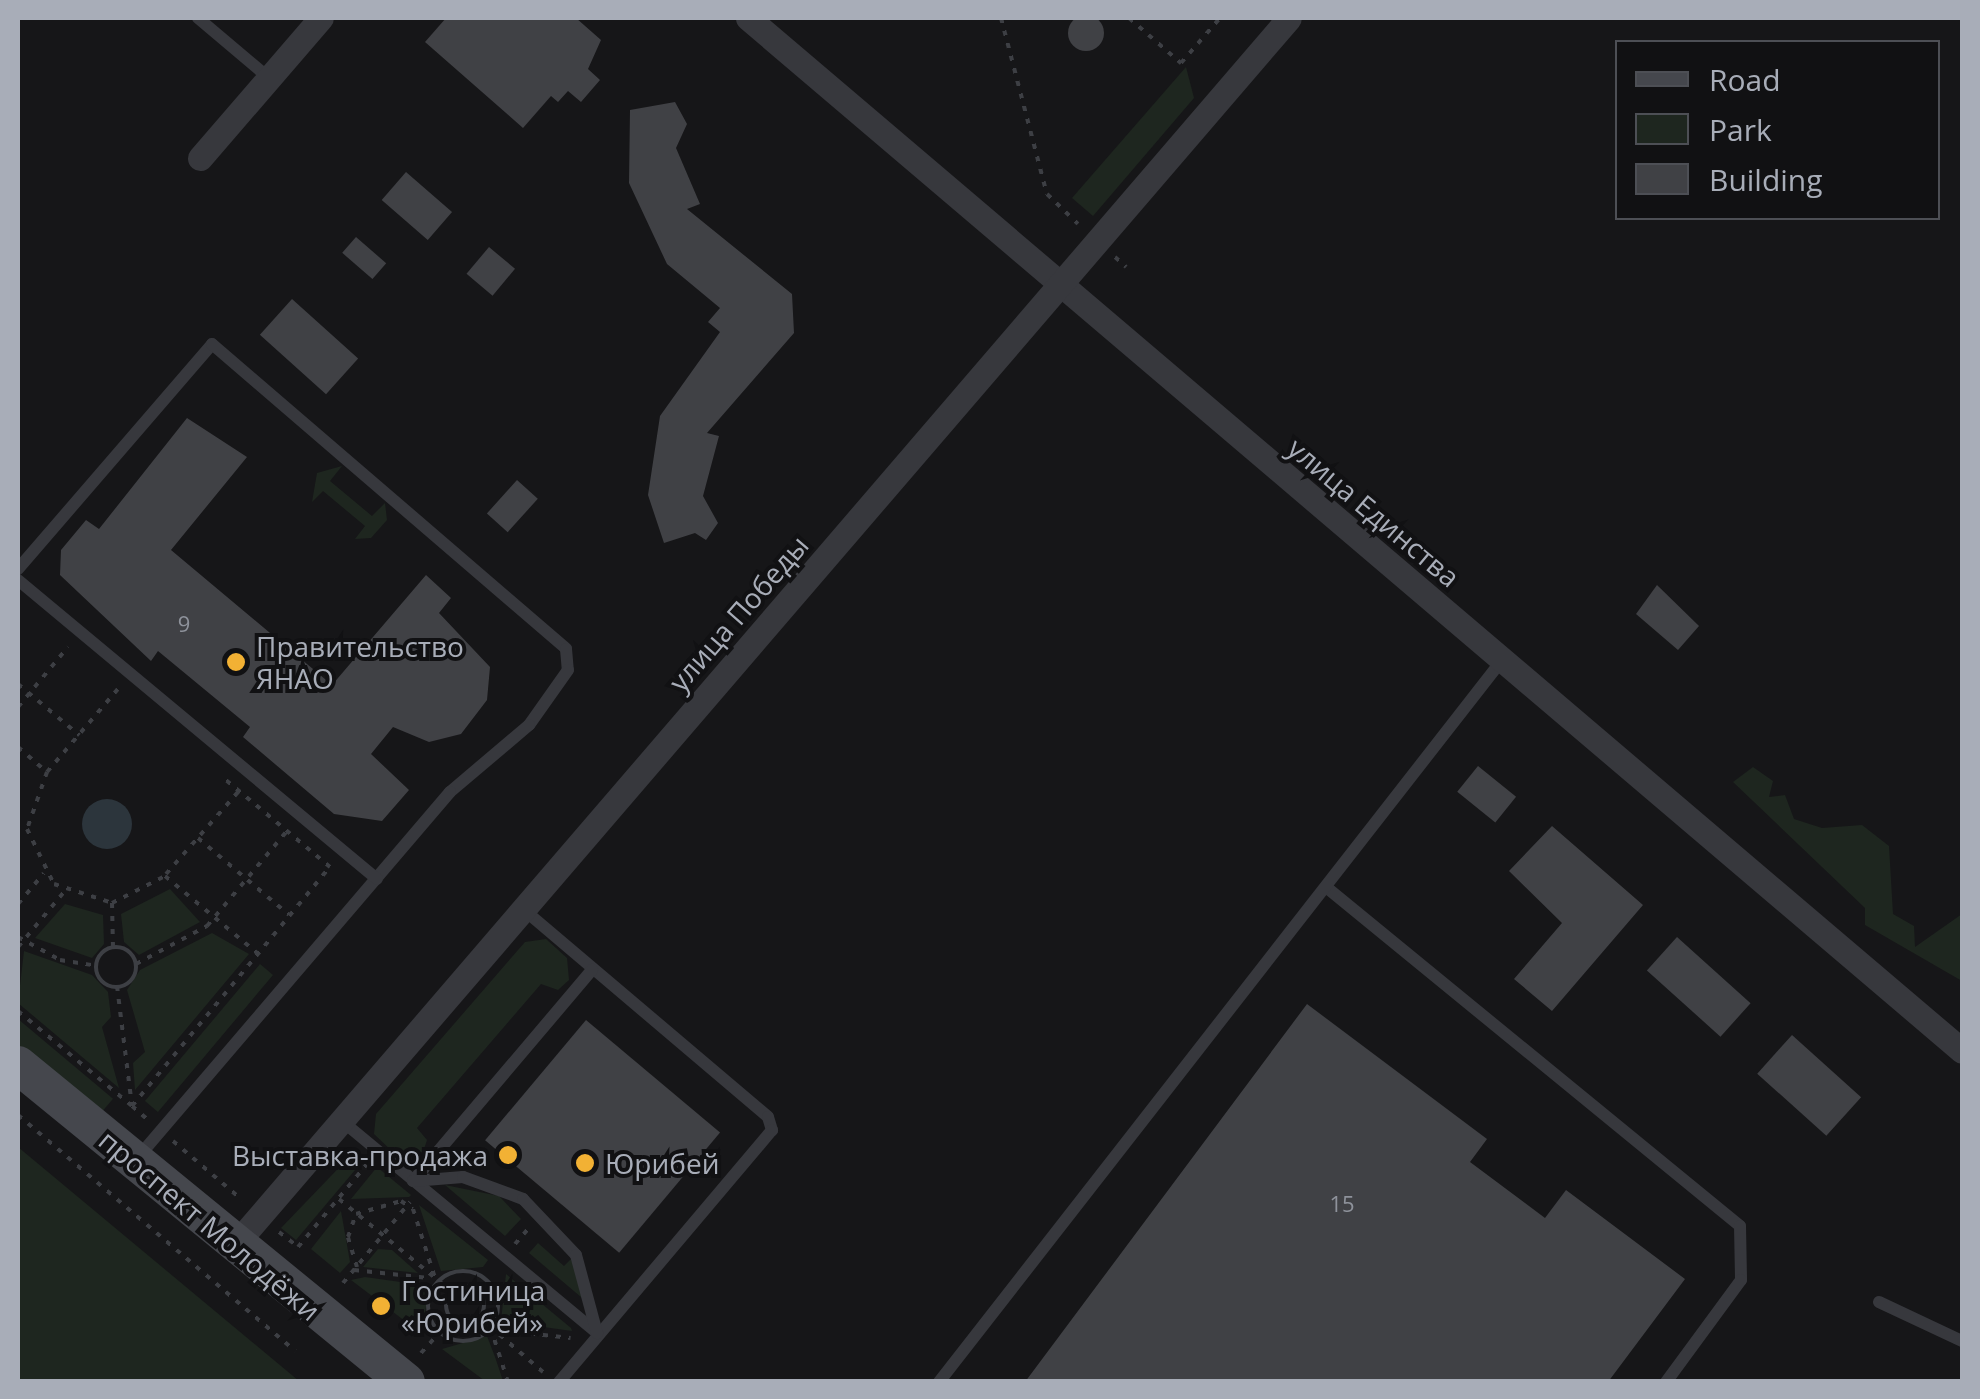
<!DOCTYPE html>
<meta charset="utf-8">
<style>
body{margin:0}
#map{position:relative;width:1980px;height:1399px;overflow:hidden;background:#161618;font-family:"Open Sans",sans-serif}
div>[style]{position:absolute}
[style*='--x']{left:calc(var(--x)*1px);top:calc(var(--y)*1px);width:calc(var(--w)*1px);rotate:calc(var(--a)*1deg)}
.green>*{inset:0;background:#1e261f;transform-origin:0 0}
.water>*{inset:0;background:#2c353c}
.round{border-radius:50%}
.building>*{inset:0;background:#404145;transform-origin:0 0}
.path>*{height:4px;margin-top:-2px;transform-origin:0;background:repeating-linear-gradient(90deg,#3d3f44 0 5px,transparent 0 13px)}
.path>.ring{margin:-2px;padding:0;box-sizing:content-box;background:none;border:4px solid #3d3f44;border-radius:50%}
.lane>*{height:12px;margin:-6px;padding:0 6px;transform-origin:6px;border-radius:6px;background:#37383d}
.street>*{height:25px;margin:-12.5px;padding:0 12.5px;transform-origin:12.5px;border-radius:12.5px;background:#37383d}
.secondary>*{height:38px;margin:-19px;padding:0 19px;transform-origin:19px;border-radius:19px;background:#45474d}
.dots>*{width:28px;height:28px;translate:-50% -50%;box-sizing:border-box;border:5px solid #111113;border-radius:50%}
span{translate:-50% -50%;white-space:nowrap;text-align:center;line-height:1.15;-webkit-text-stroke:8px #111113;paint-order:stroke}
.number-label{font-size:22px;color:#8e929b}
.number-label span{-webkit-text-stroke-width:0}
.street-label{font-size:28px;color:#a8adb8}
.poi-label{font-size:28px;color:#a8adb8}
.left{translate:0 -50%;text-align:left}
.right{translate:-100% -50%;text-align:right}
.frame{position:absolute;inset:0;border:20px solid #a8adb8;pointer-events:none}
.legend{position:absolute;left:1615px;top:40px;width:325px;height:180px;box-sizing:border-box;background:#111113;border:2px solid #4d4f55;margin:0;padding:12px 18px;list-style:none;font-size:30px;color:#a8adb8}
.legend li{display:flex;align-items:center;gap:20px;height:50px}
.legend b{width:50px;border:2px solid #4d4f55}
</style>
<div id="map">
<div class="green">
<i style="clip-path:polygon(1186px 67px,1194px 98px,1093px 216px,1072px 198px)"></i>
<i style="clip-path:polygon(342px 466px,330px 481px,372px 516px,385px 503px,387px 520px,371px 538px,355px 539px,365px 526px,323px 491px,312px 502px,317px 473px)"></i>
<i style="clip-path:polygon(1753px 767px,1773px 781px,1769px 797px,1785px 795px,1794px 819px,1822px 828px,1862px 825px,1889px 846px,1893px 914px,1914px 926px,1915px 947px,1962px 914px,1962px 981px,1865px 925px,1865px 908px,1733px 782px)"></i>
<i style="clip-path:polygon(170px 889px,200px 922px,139px 955px,124px 942px,121px 914px)"></i>
<i style="clip-path:polygon(65px 904px,103px 915px,104px 944px,92px 958px,35px 938px)"></i>
<i style="clip-path:polygon(212px 933px,249px 954px,135px 1090px,133px 1063px,145px 1052px,127px 990px,140px 970px)"></i>
<i style="clip-path:polygon(546px 939px,567px 958px,569px 980px,558px 990px,541px 984px,417px 1128px,427px 1140px,423px 1152px,396px 1155px,374px 1134px,376px 1114px,525px 942px)"></i>
<i style="clip-path:polygon(24px 951px,92px 975px,108px 992px,111px 1017px,102px 1027px,119px 1088px,18px 1003px)"></i>
<i style="left:260px;top:964px;width:17px;height:179px;rotate:40deg"></i>
<i style="left:18px;top:1019px;width:124px;height:23px;rotate:40deg"></i>
<i style="clip-path:polygon(18px 1147px,299px 1381px,18px 1381px)"></i>
<i style="clip-path:polygon(355px 1151px,366px 1157px,296px 1240px,281px 1228px)"></i>
<i style="clip-path:polygon(377px 1167px,411px 1195px,409px 1197px,351px 1199px)"></i>
<i style="clip-path:polygon(445px 1185px,499px 1196px,521px 1219px,505px 1236px)"></i>
<i style="clip-path:polygon(419px 1205px,488px 1260px,483px 1267px,441px 1271px)"></i>
<i style="clip-path:polygon(341px 1211px,350px 1262px,340px 1273px,311px 1249px)"></i>
<i style="clip-path:polygon(538px 1243px,564px 1266px,571px 1259px,588px 1303px,529px 1253px)"></i>
<i style="clip-path:polygon(378px 1249px,392px 1250px,418px 1273px,363px 1267px)"></i>
<i style="clip-path:polygon(506px 1274px,571px 1328px,572px 1331px,501px 1321px)"></i>
<i style="clip-path:polygon(365px 1277px,429px 1286px,422px 1334px,351px 1280px)"></i>
<i style="clip-path:polygon(487px 1336px,495px 1357px,503px 1381px,485px 1381px,442px 1349px)"></i>
</div>
<div class="water">
<i class="round" style="left:82px;top:799px;width:50px;height:50px"></i>
</div>
<div class="building">
<i class="round" style="left:1068px;top:15px;width:36px;height:36px"></i>
<i style="clip-path:polygon(446px 18px,576px 18px,601px 40px,588px 69px,600px 80px,581px 102px,568px 91px,558px 102px,551px 96px,523px 128px,425px 42px)"></i>
<i style="clip-path:polygon(675px 102px,687px 124px,676px 148px,700px 204px,687px 209px,792px 294px,794px 333px,707px 433px,719px 436px,703px 496px,718px 523px,706px 540px,695px 533px,664px 543px,648px 495px,660px 416px,720px 332px,708px 322px,720px 308px,667px 264px,629px 183px,630px 110px)"></i>
<i style="left:406px;top:172px;width:61px;height:37px;rotate:41deg"></i>
<i style="left:356px;top:237px;width:40px;height:21px;rotate:41deg"></i>
<i style="left:489px;top:247px;width:34px;height:35px;rotate:40deg"></i>
<i style="left:292px;top:299px;width:89px;height:48px;rotate:42deg"></i>
<i style="clip-path:polygon(187px 418px,247px 457px,171px 550px,332px 685px,426px 575px,451px 598px,439px 613px,490px 667px,487px 700px,461px 734px,429px 742px,393px 727px,371px 754px,409px 790px,382px 821px,334px 814px,243px 737px,250px 727px,158px 651px,151px 661px,60px 575px,61px 550px,86px 520px,99px 529px)"></i>
<i style="left:517px;top:480px;width:28px;height:45px;rotate:42deg"></i>
<i style="clip-path:polygon(1657px 585px,1699px 626px,1678px 650px,1636px 614px)"></i>
<i style="left:1478px;top:766px;width:49px;height:33px;rotate:39deg"></i>
<i style="clip-path:polygon(1552px 826px,1643px 905px,1552px 1011px,1514px 979px,1562px 923px,1509px 871px)"></i>
<i style="left:1677px;top:937px;width:99px;height:45px;rotate:42deg"></i>
<i style="clip-path:polygon(1307px 1004px,1487px 1139px,1470px 1162px,1545px 1218px,1566px 1190px,1685px 1279px,1608px 1382px,1025px 1382px)"></i>
<i style="left:586px;top:1020px;width:175px;height:157px;rotate:40deg"></i>
<i style="left:1792px;top:1035px;width:93px;height:52px;rotate:42deg"></i>
</div>
<div class="path">
<i style="--x:1001;--y:18;--w:182;--a:75.4"></i>
<i style="--x:1047;--y:194;--w:43;--a:44.1"></i>
<i style="--x:1129;--y:18;--w:69;--a:40.9"></i>
<i style="--x:1181;--y:63;--w:60;--a:-49.1"></i>
<i style="--x:1115;--y:257;--w:15;--a:42"></i>
<i style="--x:18;--y:684;--w:80;--a:39.9"></i>
<i style="--x:18;--y:707;--w:78;--a:-50.2"></i>
<i style="--x:18;--y:747;--w:38;--a:41"></i>
<i style="--x:47;--y:772;--w:60;--a:109.3"></i>
<i style="--x:27;--y:829;--w:61;--a:63.9"></i>
<i style="--x:54;--y:884;--w:61;--a:18.1"></i>
<i style="--x:112;--y:903;--w:59;--a:-27"></i>
<i style="--x:165;--y:876;--w:120;--a:39.9"></i>
<i style="--x:47;--y:772;--w:109;--a:-49.5"></i>
<i style="--x:198;--y:838;--w:119;--a:40.2"></i>
<i style="--x:166;--y:874;--w:111;--a:-48.7"></i>
<i style="--x:112;--y:903;--w:44;--a:88.7"></i>
<i style="--x:18;--y:904;--w:40;--a:-50"></i>
<i style="--x:18;--y:937;--w:48;--a:28.7"></i>
<i style="--x:60;--y:960;--w:36;--a:9"></i>
<i style="--x:18;--y:947;--w:72;--a:-50.1"></i>
<i class="ring" style="left:96px;top:947px;width:36px;height:36px"></i>
<i style="--x:136;--y:964;--w:81;--a:-28.2"></i>
<i style="--x:207;--y:926;--w:124;--a:-49.9"></i>
<i style="--x:117;--y:986;--w:121;--a:82.9"></i>
<i style="--x:132;--y:1106;--w:20;--a:41"></i>
<i style="--x:18;--y:1011;--w:148;--a:39.8"></i>
<i style="--x:132;--y:1106;--w:310;--a:-50.4"></i>
<i style="--x:330;--y:867;--w:142;--a:-140.1"></i>
<i style="--x:18;--y:1115;--w:364;--a:40.4"></i>
<i style="--x:173;--y:1141;--w:91;--a:40.5"></i>
<i style="--x:339;--y:1199;--w:145;--a:39.4"></i>
<i style="--x:279;--y:1232;--w:24;--a:38"></i>
<i style="--x:298;--y:1247;--w:107;--a:-50.3"></i>
<i style="--x:515;--y:1244;--w:20;--a:-49"></i>
<i style="--x:357;--y:1267;--w:31;--a:-107"></i>
<i style="--x:348;--y:1237;--w:24;--a:-71"></i>
<i style="--x:356;--y:1214;--w:47;--a:-16.1"></i>
<i style="--x:401;--y:1201;--w:14;--a:34"></i>
<i style="--x:413;--y:1209;--w:76;--a:72.3"></i>
<i style="--x:354;--y:1270;--w:75;--a:6.1"></i>
<i class="ring" style="left:428px;top:1271px;width:66px;height:66px"></i>
<i style="--x:343;--y:1283;--w:105;--a:-50.4"></i>
<i class="ring" style="left:446px;top:1286px;width:34px;height:34px"></i>
<i style="--x:480;--y:1318;--w:83;--a:40.6"></i>
<i style="--x:421;--y:1353;--w:45;--a:-47.7"></i>
<i style="--x:508;--y:1382;--w:56;--a:-107.8"></i>
<i style="--x:491;--y:1329;--w:80;--a:6.5"></i>
</div>
<div class="lane">
<i style="--x:198;--y:18;--w:93;--a:40.2"></i>
<i style="--x:18;--y:569;--w:297;--a:-49.2"></i>
<i style="--x:212;--y:344;--w:467;--a:40.7"></i>
<i style="--x:566;--y:649;--w:21;--a:85"></i>
<i style="--x:568;--y:670;--w:67;--a:125.3"></i>
<i style="--x:529;--y:725;--w:104;--a:139.7"></i>
<i style="--x:450;--y:792;--w:480;--a:130.5"></i>
<i style="--x:18;--y:580;--w:467;--a:39.8"></i>
<i style="--x:1326;--y:887;--w:535;--a:39.31"></i>
<i style="--x:1740;--y:1226;--w:54;--a:88.9"></i>
<i style="--x:1741;--y:1280;--w:127;--a:126.3"></i>
<i style="--x:523;--y:909;--w:321;--a:40.3"></i>
<i style="--x:768;--y:1117;--w:14;--a:73"></i>
<i style="--x:772;--y:1130;--w:330;--a:130.2"></i>
<i style="--x:342;--y:1121;--w:332;--a:39.7"></i>
<i style="--x:413;--y:1181;--w:277;--a:-49.7"></i>
<i style="--x:413;--y:1181;--w:50;--a:-4.6"></i>
<i style="--x:463;--y:1177;--w:64;--a:20.1"></i>
<i style="--x:523;--y:1199;--w:77;--a:46.6"></i>
<i style="--x:576;--y:1255;--w:81;--a:74.9"></i>
<i style="--x:1879;--y:1302;--w:92;--a:25.2"></i>
<i style="--x:939;--y:1382;--w:916;--a:-52.05"></i>
</div>
<div class="street">
<i style="--x:748;--y:18;--w:1594;--a:40.39"></i>
<i style="--x:200;--y:158;--w:185;--a:-49.2"></i>
<i style="--x:233;--y:1247;--w:1620;--a:-49.33"></i>
</div>
<div class="secondary">
<i style="--x:18;--y:1065;--w:501;--a:39.25"></i>
</div>
<div class="dots">
<i style="left:236px;top:662px;background:#f2b134"></i>
<i style="left:508px;top:1155px;background:#f2b134"></i>
<i style="left:585px;top:1163px;background:#f2b134"></i>
<i style="left:381px;top:1306px;background:#f2b134"></i>
</div>
<div class="number-label">
<span style="left:184px;top:624px">9</span>
<span style="left:1342px;top:1204px">15</span>
</div>
<div class="street-label">
<span style="left:1374px;top:512px;rotate:40deg">улица Единства</span>
<span style="left:738px;top:613px;rotate:-49deg">улица Победы</span>
<span style="left:210px;top:1225px;rotate:40deg">проспект Молодёжи</span>
</div>
<div class="poi-label">
<span class="left" style="left:256px;top:662px">Правительство<br>ЯНАО</span>
<span class="right" style="left:488px;top:1155px">Выставка-продажа</span>
<span class="left" style="left:605px;top:1163px">Юрибей</span>
<span class="left" style="left:401px;top:1306px">Гостиница<br>«Юрибей»</span>
</div>
<div class="frame"></div>
<ul class="legend">
<li><b style="height:12px;background:#45474d"></b>Road</li>
<li><b style="height:28px;background:#1e261f"></b>Park</li>
<li><b style="height:28px;background:#404145"></b>Building</li>
</ul>
</div>
